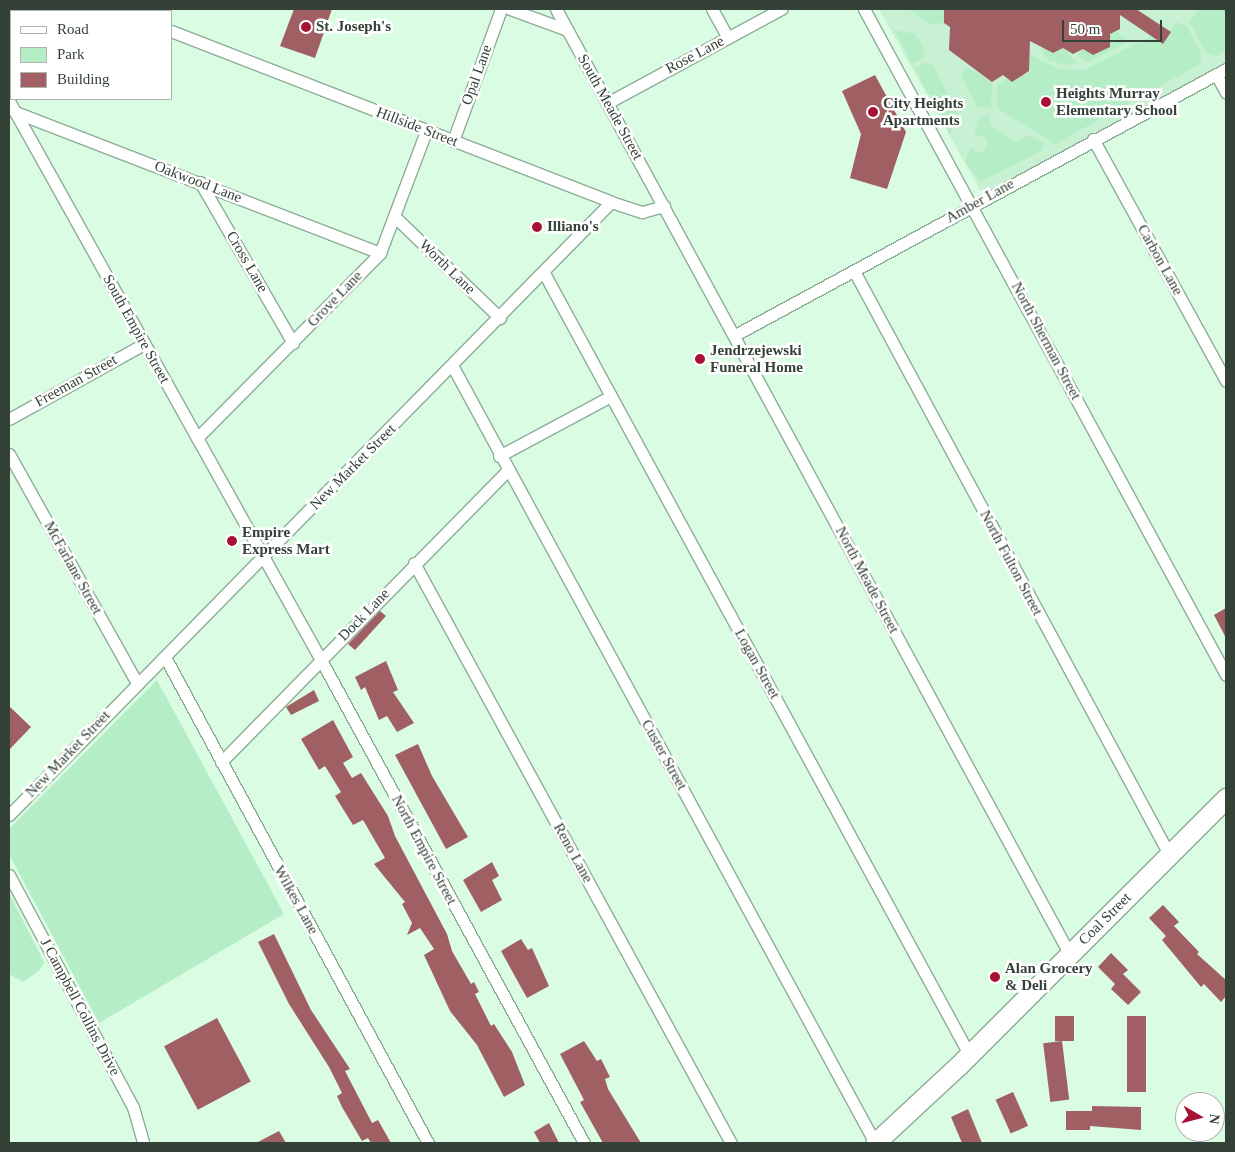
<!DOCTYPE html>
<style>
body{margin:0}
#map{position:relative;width:1235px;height:1152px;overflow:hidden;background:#dafce3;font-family:Georgia,serif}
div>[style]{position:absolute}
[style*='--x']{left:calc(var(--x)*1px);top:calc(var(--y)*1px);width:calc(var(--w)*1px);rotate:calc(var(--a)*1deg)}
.built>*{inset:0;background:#c8f0d3}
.green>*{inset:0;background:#b5eec6}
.building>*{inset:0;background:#a06063;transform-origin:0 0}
.roads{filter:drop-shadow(1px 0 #8ead97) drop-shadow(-1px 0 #8ead97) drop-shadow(0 1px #8ead97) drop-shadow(0 -1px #8ead97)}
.minor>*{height:11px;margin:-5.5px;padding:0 5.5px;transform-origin:5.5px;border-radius:5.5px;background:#fff}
.primary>*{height:19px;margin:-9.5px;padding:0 9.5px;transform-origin:9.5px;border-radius:9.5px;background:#fff}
.dots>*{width:14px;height:14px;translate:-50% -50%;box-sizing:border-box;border:2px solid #fff;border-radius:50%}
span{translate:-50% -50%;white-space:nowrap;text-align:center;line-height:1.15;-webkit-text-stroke:5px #fff;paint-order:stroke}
.poi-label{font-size:15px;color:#334137;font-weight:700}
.left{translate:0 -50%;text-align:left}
.street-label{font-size:15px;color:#334137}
.frame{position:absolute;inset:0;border:10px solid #334137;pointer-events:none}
.legend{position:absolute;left:10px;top:10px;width:162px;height:90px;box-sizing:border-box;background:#fff;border:1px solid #adb3af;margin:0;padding:6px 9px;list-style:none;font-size:15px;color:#334137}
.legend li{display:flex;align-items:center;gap:10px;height:25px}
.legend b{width:25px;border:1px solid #adb3af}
.north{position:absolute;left:1175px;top:1092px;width:50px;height:50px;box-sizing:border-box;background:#fff;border:1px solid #adb3af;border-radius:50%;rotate:98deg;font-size:14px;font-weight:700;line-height:20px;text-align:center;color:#334137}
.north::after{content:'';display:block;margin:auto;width:18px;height:22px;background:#a91134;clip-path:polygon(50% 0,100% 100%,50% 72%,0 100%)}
.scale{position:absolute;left:1062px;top:20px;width:100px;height:22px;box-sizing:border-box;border:2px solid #334137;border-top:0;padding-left:6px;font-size:15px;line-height:18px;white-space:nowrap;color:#334137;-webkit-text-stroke:4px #fff;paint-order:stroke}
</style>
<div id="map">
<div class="built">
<i style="clip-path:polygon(879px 9px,1226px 9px,1226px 65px,984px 197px)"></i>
</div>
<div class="green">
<i style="clip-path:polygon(908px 9px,944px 9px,944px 23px,931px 24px)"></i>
<i style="clip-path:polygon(1200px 9px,1226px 9px,1226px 50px,1215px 56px,1206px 53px,1189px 21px)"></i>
<i style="clip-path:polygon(1176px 22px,1186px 25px,1202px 55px,1200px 64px,1055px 144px,997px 108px,997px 84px,1007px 79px,1012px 82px,1029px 72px,1030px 55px,1058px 69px,1085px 70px,1151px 36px,1163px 44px)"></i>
<i style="clip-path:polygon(894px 30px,915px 34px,924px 49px,923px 58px,912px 64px)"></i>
<i style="clip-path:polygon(1117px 32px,1129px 41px,1088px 63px,1077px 56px,1083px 49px,1110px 47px,1110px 34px)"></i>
<i style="clip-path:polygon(1041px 48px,1053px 53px,1063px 48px,1078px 64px,1066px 65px,1048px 60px)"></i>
<i style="clip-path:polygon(925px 63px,933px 65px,958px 113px,950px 135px,915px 69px)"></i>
<i style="clip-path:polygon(967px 67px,992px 82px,991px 108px,977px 107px,961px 76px)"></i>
<i style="clip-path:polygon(990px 113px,990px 125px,1016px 142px,1029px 135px,1044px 143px,1043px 150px,980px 182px,965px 162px,971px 146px,977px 153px,985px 150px,988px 142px,982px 135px,974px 137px,979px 119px)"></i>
<i style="clip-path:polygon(157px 680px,284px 914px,99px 1023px,9px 854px,9px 829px)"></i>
<i style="clip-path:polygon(9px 893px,44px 962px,40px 970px,23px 982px,9px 974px)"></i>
</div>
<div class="building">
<i style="clip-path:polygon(294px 9px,332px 9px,315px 58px,280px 46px)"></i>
<i style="clip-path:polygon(944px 9px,1136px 9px,1171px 32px,1163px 44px,1120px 15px,1120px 29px,1110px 34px,1110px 47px,1093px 55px,1083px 49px,1073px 54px,1063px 48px,1053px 53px,1030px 41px,1029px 71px,1012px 82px,1003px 75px,992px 82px,949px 50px,950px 27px,944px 23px)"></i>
<i style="clip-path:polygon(875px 75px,906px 132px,887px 189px,850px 178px,861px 134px,842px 91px)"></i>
<i style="clip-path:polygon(1226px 608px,1226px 638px,1214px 615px)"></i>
<i style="clip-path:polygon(380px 611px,386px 616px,355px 650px,348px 644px)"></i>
<i style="clip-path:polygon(386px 661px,398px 690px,393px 692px,414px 723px,397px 732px,387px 716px,379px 720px,365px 687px,361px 690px,355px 677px)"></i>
<i style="clip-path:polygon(314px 690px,319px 701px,291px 715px,286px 707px)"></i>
<i style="clip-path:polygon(9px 706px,31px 727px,9px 750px)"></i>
<i style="clip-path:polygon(333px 720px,353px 757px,343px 763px,352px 778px,361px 773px,388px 816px,395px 836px,447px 934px,452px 951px,471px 984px,474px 982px,479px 992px,475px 994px,491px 1026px,494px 1024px,512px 1052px,525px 1085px,504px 1097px,477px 1045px,450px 1011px,431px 970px,424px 955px,434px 949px,420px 928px,407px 935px,412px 923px,402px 904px,405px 902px,374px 864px,385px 858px,363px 820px,353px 825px,335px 796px,341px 792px,325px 766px,319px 770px,301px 739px)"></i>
<i style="clip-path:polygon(418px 744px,432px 776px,468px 837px,446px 849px,395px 755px)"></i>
<i style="clip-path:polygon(492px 862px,499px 876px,492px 880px,502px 900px,481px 912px,463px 880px)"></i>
<i style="clip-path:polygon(1163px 905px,1179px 922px,1174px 926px,1199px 952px,1197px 954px,1226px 980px,1226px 996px,1221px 1002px,1204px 984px,1201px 987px,1162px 940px,1166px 936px,1149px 918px)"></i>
<i style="clip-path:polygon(274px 934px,311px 1010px,350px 1069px,345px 1071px,372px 1123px,378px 1120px,391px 1143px,371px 1143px,368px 1138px,362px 1141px,342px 1107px,337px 1096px,342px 1093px,329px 1067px,289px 1004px,258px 942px)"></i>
<i style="clip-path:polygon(521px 939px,528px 950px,532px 948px,549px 986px,527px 998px,501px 951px)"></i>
<i style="clip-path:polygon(1111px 953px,1128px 970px,1123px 974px,1141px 992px,1128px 1005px,1111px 989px,1115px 984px,1098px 967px)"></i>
<i style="left:1055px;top:1016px;width:19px;height:25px"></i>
<i style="left:1127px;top:1016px;width:19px;height:76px"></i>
<i style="left:217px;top:1018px;width:72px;height:60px;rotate:62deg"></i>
<i style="clip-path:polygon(584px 1041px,597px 1061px,601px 1059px,610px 1077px,605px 1079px,608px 1089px,641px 1143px,603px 1143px,580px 1102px,584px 1100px,560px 1054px)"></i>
<i style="left:1062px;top:1041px;width:59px;height:19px;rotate:83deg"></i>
<i style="left:1013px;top:1092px;width:37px;height:19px;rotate:66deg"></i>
<i style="clip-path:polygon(1092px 1106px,1141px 1107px,1141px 1130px,1090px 1126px,1090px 1130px,1066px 1130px,1066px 1111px,1092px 1111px)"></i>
<i style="clip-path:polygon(968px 1109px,982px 1143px,962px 1143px,951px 1117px)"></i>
<i style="clip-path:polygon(549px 1123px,559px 1143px,540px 1143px,534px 1132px)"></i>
<i style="clip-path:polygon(279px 1131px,286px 1143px,256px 1143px)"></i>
</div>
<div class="roads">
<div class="minor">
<i style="--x:113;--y:9;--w:7;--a:16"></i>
<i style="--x:510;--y:9;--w:61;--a:20.2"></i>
<i style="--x:556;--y:9;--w:1077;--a:61.48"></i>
<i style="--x:712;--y:9;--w:33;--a:61"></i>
<i style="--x:864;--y:9;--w:758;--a:61.47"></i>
<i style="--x:171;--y:31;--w:472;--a:21.2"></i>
<i style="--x:611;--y:202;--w:33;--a:18"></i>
<i style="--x:642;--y:212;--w:23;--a:-15"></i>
<i style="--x:1216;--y:74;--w:21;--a:62"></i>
<i style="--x:9;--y:101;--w:640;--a:60.83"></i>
<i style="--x:321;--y:660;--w:550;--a:61.43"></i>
<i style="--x:609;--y:102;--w:196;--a:-28.4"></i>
<i style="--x:15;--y:112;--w:391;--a:21.1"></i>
<i style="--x:1093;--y:139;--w:276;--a:61.2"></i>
<i style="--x:453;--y:141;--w:140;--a:-70"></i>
<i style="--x:200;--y:182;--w:186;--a:60"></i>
<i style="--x:394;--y:216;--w:147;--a:43.9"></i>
<i style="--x:854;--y:271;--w:663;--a:61.62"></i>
<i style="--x:544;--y:273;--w:889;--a:61.45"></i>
<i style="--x:735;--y:335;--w:558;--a:-28.45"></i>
<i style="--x:453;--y:367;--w:883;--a:61.46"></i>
<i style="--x:9;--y:419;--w:154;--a:-29.1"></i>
<i style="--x:197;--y:438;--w:260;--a:-45.3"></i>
<i style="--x:380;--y:253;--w:130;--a:-69.3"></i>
<i style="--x:9;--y:454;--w:262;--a:60.8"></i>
<i style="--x:499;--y:456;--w:127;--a:-28.2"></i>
<i style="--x:414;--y:563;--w:661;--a:61.34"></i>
<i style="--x:165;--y:657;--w:553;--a:61.58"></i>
<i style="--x:221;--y:762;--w:409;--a:-45.5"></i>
<i style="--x:9;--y:815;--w:859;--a:-45.52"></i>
<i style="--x:9;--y:875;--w:263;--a:61.9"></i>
<i style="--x:133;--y:1107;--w:37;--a:74"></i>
</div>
<div class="primary">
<i style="--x:875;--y:1143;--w:115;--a:-42.9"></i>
<i style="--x:959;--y:1065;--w:378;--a:-45"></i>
</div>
</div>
<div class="dots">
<i style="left:306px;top:27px;background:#a91134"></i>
<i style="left:1046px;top:102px;background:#a91134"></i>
<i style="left:873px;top:112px;background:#a91134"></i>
<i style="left:537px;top:227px;background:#a91134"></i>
<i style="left:700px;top:359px;background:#a91134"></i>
<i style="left:232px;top:541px;background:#a91134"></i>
<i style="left:995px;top:977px;background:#a91134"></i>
</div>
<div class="poi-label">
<span class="left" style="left:316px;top:27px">St. Joseph's</span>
<span class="left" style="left:1056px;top:102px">Heights Murray<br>Elementary School</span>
<span class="left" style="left:883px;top:112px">City Heights<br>Apartments</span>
<span class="left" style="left:547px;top:227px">Illiano's</span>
<span class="left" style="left:710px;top:359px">Jendrzejewski<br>Funeral Home</span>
<span class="left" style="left:242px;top:541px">Empire<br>Express Mart</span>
<span class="left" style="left:1005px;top:977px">Alan Grocery<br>&amp; Deli</span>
</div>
<div class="street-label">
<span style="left:695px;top:55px;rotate:-28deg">Rose Lane</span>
<span style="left:477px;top:75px;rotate:-70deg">Opal Lane</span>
<span style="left:610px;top:107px;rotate:61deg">South Meade Street</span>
<span style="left:417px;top:127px;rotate:21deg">Hillside Street</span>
<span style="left:198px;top:182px;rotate:21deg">Oakwood Lane</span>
<span style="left:980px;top:201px;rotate:-29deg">Amber Lane</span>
<span style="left:1160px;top:260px;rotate:61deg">Carbon Lane</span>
<span style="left:247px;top:262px;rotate:60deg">Cross Lane</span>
<span style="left:447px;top:267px;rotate:44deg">Worth Lane</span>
<span style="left:335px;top:299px;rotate:-46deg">Grove Lane</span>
<span style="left:136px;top:329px;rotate:61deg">South Empire Street</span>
<span style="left:1046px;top:341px;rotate:62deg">North Sherman Street</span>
<span style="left:76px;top:381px;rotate:-29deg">Freeman Street</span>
<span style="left:353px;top:467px;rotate:-45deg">New Market Street</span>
<span style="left:1011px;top:563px;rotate:62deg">North Fulton Street</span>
<span style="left:73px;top:568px;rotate:61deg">McFarlane Street</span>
<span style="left:867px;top:580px;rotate:62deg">North Meade Street</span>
<span style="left:364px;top:615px;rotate:-46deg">Dock Lane</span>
<span style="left:757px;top:664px;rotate:61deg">Logan Street</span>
<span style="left:68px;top:754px;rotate:-46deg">New Market Street</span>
<span style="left:664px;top:755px;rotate:61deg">Custer Street</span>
<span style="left:424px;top:850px;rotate:62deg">North Empire Street</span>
<span style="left:573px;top:853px;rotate:61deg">Reno Lane</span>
<span style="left:296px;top:900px;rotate:61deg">Wilkes Lane</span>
<span style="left:1105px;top:919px;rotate:-45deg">Coal Street</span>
<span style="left:80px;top:1007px;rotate:62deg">J Campbell Collins Drive</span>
</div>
<div class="frame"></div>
<ul class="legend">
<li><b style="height:6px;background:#fff"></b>Road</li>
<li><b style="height:14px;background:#b5eec6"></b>Park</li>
<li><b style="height:14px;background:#a06063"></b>Building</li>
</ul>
<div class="north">N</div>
<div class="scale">50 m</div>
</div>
